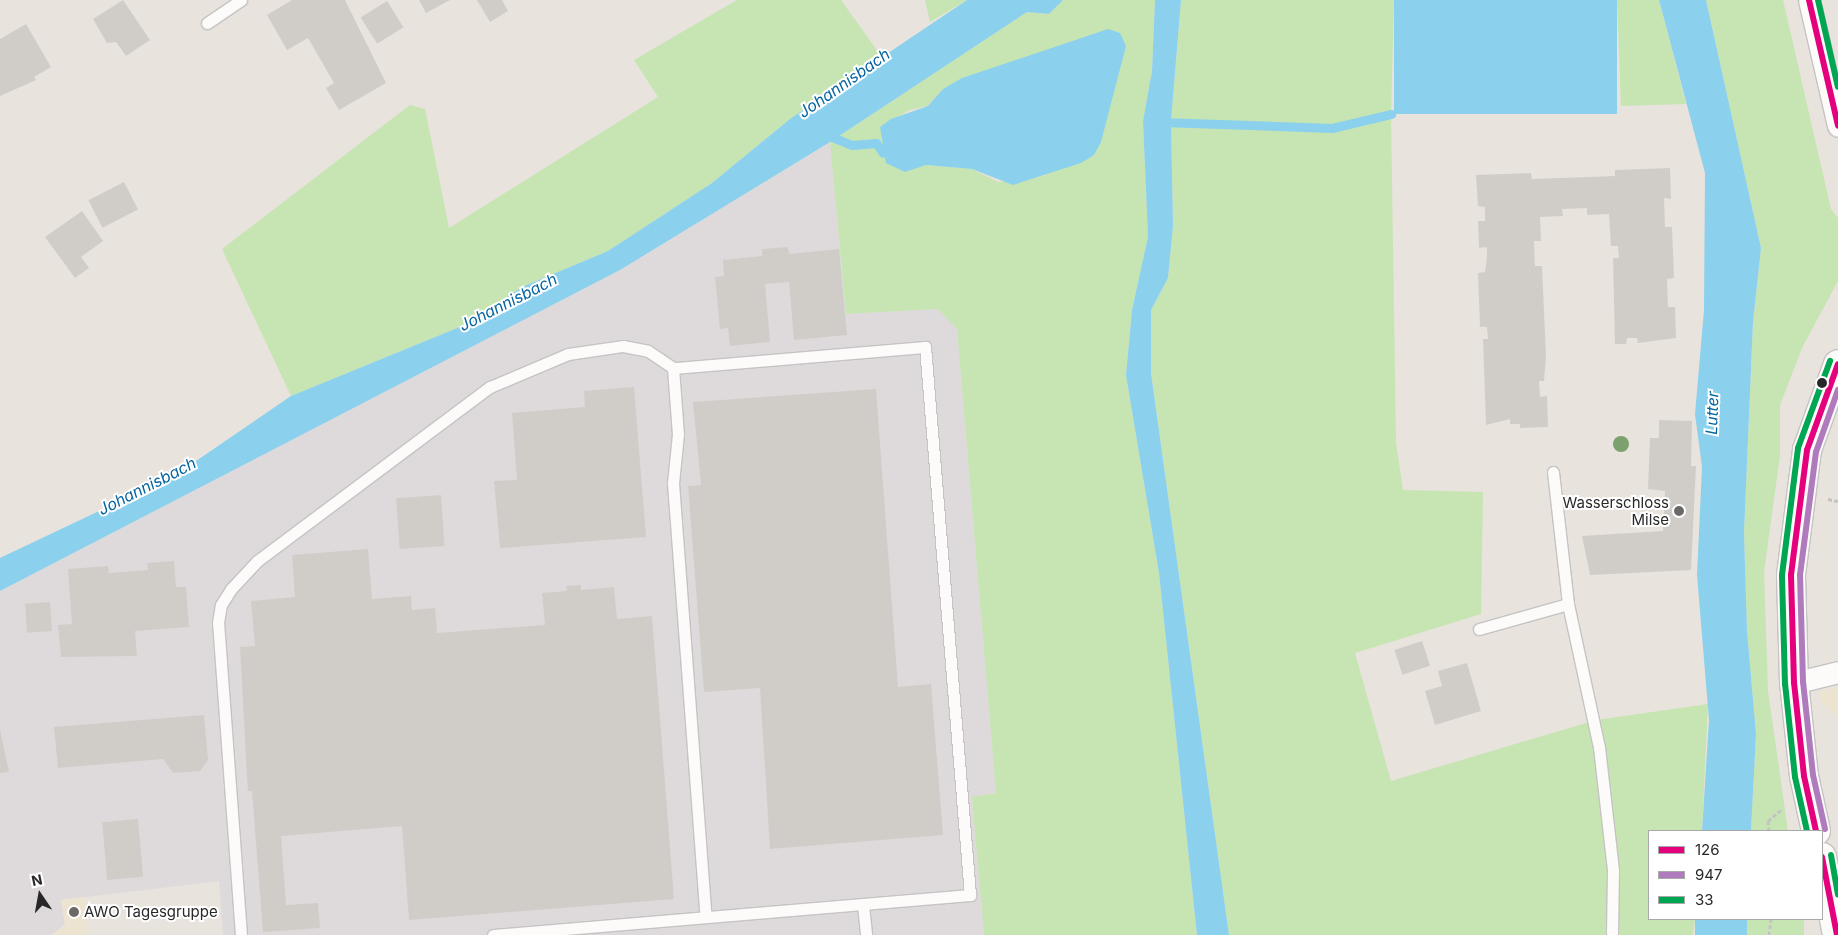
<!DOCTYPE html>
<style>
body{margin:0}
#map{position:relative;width:1838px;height:935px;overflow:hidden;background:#e8e3dc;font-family:Inter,sans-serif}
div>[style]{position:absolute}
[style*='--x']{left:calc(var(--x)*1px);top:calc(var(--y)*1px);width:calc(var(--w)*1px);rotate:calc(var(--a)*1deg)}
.industrial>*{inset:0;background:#dedadc}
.education>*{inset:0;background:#ece4d0}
.green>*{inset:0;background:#c6e5b3;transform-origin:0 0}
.water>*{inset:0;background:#8bd1ee;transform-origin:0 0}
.stream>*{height:9px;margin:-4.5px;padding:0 4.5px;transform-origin:4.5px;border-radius:4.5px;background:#8bd1ee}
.building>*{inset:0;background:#d0cdc8;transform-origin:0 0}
.path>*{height:3px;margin-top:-1.5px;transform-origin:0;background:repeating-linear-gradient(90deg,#c4c3c3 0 4px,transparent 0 6.5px)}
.roads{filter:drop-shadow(1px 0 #c5c3c3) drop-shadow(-1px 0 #c5c3c3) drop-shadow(0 1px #c5c3c3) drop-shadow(0 -1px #c5c3c3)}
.lane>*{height:11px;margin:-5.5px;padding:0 5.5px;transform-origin:5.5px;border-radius:5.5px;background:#fcfbfa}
.street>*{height:21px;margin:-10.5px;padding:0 10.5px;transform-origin:10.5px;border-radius:10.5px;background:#fcfbfa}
.secondary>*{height:28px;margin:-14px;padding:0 14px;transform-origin:14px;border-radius:14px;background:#fcfbfa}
.bus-1>*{height:6px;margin:-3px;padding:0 3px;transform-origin:3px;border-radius:3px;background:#e5007d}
.bus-2>*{height:6px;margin:-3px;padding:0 3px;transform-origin:3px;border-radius:3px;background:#b07bbd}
.bus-3>*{height:6px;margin:-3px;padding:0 3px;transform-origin:3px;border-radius:3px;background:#00a651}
.trees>*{width:16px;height:16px;margin:-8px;border-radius:50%;background:#7ca06e}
.dots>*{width:14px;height:14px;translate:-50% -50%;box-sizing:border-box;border:2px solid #fff;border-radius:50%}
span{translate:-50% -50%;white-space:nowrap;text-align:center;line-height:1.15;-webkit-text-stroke:4px #fff;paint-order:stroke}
.poi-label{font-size:15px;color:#282828}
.right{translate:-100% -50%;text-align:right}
.left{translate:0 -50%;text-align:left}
.water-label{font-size:16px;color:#0464a0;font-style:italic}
.legend{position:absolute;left:1648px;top:830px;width:175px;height:90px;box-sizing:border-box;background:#fff;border:1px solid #a9a9a9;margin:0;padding:6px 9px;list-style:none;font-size:15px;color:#282828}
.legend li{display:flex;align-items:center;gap:10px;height:25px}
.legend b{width:25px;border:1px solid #a9a9a9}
.north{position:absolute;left:15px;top:870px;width:50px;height:50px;-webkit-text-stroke:4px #fff;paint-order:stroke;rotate:348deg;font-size:14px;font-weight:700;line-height:20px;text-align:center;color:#282828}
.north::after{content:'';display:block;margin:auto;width:18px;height:22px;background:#282828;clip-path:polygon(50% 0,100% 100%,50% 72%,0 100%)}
</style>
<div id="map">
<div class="industrial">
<i style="clip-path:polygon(830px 142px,846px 314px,938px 309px,957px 328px,996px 793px,972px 797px,984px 935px,223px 935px,219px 881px,61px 900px,65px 924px,52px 935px,0 935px,0 591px,620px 270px)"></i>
</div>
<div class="education">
<i style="clip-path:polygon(1838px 687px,1838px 717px,1821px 702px,1820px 691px)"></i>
<i style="clip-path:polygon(85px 897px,87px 935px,52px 935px,65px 924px,61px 900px)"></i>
</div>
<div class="green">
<i style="clip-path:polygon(737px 0,841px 0,881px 56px,790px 119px,712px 183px,608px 251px,522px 287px,467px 324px,291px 396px,222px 249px,410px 105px,425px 109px,449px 228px,658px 97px,634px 60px)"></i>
<i style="clip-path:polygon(925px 0,967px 0,930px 22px)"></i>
<i style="clip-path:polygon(evenodd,1063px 0,1155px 0,1152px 71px,1143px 121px,1148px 237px,1132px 310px,1126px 375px,1159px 573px,1197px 935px,984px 935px,972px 797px,996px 793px,957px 329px,938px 309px,846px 314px,830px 142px,1027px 12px,1049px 14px,1063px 0,943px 89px,1110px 97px,1094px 155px,1040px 177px,998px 182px,972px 169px,926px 165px,880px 127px,910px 110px,928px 106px,943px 89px)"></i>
<i style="clip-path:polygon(1181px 0,1394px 0,1391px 114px,1396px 443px,1403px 490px,1483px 492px,1481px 614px,1355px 653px,1391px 781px,1596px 720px,1708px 704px,1702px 831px,1649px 831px,1649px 919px,1695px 919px,1693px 935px,1229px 935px,1151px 373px,1151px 310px,1168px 278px,1173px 226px,1171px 121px)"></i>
<i style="clip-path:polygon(1617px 0,1659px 0,1686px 104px,1621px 106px)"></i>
<i style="clip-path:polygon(1706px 0,1783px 0,1831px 209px,1838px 218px,1838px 281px,1802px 348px,1780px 405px,1780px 455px,1764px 572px,1768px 691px,1788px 831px,1751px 831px,1756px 734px,1747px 631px,1744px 533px,1753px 322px,1761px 248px)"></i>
<i style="left:1747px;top:919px;width:57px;height:16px"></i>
</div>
<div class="water">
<i style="clip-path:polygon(967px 0,1063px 0,1049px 14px,1027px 12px,830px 142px,620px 270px,0 591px,0 558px,177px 474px,291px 396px,467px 324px,522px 287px,608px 251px,712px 183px,790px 119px)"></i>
<i style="clip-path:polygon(1155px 0,1181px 0,1171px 121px,1173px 226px,1168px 278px,1151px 310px,1151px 373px,1229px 935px,1197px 935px,1159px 573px,1126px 375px,1132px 310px,1148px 237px,1143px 121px,1152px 71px)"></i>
<i style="left:1394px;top:0;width:223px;height:114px"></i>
<i style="clip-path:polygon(1659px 0,1706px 0,1761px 248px,1753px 322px,1744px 533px,1747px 631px,1756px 734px,1751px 831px,1702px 831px,1709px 720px,1697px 575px,1702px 467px,1695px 414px,1704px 310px,1705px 173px)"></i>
<i style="clip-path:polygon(1108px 29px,1120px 33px,1126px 46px,1101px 142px,1094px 155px,1081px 163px,1013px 185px,972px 169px,926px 165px,905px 172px,886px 163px,880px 127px,891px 119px,928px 106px,943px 89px,962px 78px)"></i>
<i style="left:1695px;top:919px;width:52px;height:16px"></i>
</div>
<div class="stream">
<i style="--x:1161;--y:122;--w:171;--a:2"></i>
<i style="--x:1332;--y:128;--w:61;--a:-13.3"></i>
<i style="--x:827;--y:135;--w:27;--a:22"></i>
<i style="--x:852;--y:145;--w:24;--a:-5"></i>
<i style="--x:876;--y:143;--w:12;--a:55"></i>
</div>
<div class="building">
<i style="clip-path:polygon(123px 0,150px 40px,126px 56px,116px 42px,107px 43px,93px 19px)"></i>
<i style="clip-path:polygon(292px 0,345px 0,386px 83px,339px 110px,326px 88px,334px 83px,308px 38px,287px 50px,267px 15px)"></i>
<i style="clip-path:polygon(419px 0,450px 0,426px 13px)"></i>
<i style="clip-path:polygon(477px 0,502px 0,508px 11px,490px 22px)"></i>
<i style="left:387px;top:1px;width:31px;height:31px;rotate:58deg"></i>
<i style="clip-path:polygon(26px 24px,51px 67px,34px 77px,36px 80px,0 96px,0 39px)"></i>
<i style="clip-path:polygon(1670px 168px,1671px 199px,1664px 198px,1665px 227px,1672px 227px,1674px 278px,1667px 279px,1668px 307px,1675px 307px,1676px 338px,1638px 343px,1637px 338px,1627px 338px,1626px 344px,1615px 344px,1613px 258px,1619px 258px,1618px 246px,1611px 246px,1609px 214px,1587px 215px,1587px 208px,1562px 209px,1563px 216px,1540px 217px,1541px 241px,1534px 241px,1535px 266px,1542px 266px,1546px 357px,1544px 381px,1539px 381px,1540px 397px,1547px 396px,1548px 427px,1520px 428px,1520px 424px,1510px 424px,1510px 419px,1486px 425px,1483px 339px,1488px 339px,1487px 327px,1480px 327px,1478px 273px,1485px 272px,1487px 258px,1487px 247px,1479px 248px,1478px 221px,1485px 221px,1485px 207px,1478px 206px,1476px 175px,1531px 173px,1532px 179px,1615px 176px,1615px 170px)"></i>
<i style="left:124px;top:182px;width:31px;height:40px;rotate:63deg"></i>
<i style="clip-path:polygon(82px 211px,103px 241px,81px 257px,89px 268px,75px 278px,45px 237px)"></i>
<i style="clip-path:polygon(788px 247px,789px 254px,839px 249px,847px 335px,794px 340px,789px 282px,765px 284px,770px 342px,730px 346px,728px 328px,720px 329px,715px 277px,724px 276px,723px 260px,762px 256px,762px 249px)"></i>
<i style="clip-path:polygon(634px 387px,646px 537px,500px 548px,494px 481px,517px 480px,512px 413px,585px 407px,584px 391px)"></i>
<i style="clip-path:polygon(876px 389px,898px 687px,931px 684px,943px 835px,770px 849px,760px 688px,704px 692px,688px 486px,701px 485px,693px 402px)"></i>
<i style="clip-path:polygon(1659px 420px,1692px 421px,1691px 466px,1696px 466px,1691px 570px,1590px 575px,1582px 536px,1663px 531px,1665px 491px,1648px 489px,1650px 438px,1659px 438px)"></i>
<i style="left:441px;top:495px;width:51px;height:45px;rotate:86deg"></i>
<i style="clip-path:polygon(368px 549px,372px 599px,411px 596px,412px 610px,435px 608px,437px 633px,545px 625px,542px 593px,567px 591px,566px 586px,581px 585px,581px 590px,614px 587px,617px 619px,652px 616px,674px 899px,409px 920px,402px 826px,281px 836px,286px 905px,318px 903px,320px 928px,263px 932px,252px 791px,248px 791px,247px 777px,240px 647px,255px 646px,251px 601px,295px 597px,292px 555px)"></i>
<i style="clip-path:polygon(174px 561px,176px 587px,186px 587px,189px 627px,135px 631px,137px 656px,61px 657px,58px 625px,72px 624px,68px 569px,108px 566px,109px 573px,148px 570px,147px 563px)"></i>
<i style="left:50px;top:602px;width:29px;height:25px;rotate:86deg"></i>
<i style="left:1422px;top:641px;width:26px;height:29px;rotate:72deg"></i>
<i style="clip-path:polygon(1467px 663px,1481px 711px,1435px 725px,1425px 691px,1442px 686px,1438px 671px)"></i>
<i style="clip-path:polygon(204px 715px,208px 760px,200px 771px,173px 773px,163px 759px,58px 768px,54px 727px)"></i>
<i style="clip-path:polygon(0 730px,9px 772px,0 773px)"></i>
<i style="left:138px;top:819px;width:58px;height:36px;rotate:85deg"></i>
</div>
<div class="path">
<i style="--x:1828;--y:499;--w:10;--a:11"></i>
<i style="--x:1769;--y:831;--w:10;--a:-96"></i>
<i style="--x:1768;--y:821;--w:18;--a:-41"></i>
<i style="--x:1769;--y:935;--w:16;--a:-83"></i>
</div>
<div class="roads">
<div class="lane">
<i style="--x:207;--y:23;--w:41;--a:-34.1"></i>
<i style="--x:1553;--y:472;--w:133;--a:83.5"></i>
<i style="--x:1568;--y:604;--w:146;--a:77.8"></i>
<i style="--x:1599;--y:747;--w:124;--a:83.5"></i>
<i style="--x:1613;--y:870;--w:65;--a:90.9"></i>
<i style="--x:1479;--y:629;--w:92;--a:-15.7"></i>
<i style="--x:863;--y:905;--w:30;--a:84"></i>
<i style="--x:241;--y:935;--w:313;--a:-94.2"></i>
<i style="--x:218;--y:623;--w:18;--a:-81"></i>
<i style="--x:221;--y:605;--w:19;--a:-58"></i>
<i style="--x:231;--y:589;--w:38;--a:-47"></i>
<i style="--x:257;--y:561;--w:291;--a:-36.8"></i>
<i style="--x:490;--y:387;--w:85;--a:-22.9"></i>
<i style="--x:568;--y:354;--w:56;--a:-8.3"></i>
<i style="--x:623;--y:346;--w:25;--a:11"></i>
<i style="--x:648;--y:351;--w:30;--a:34"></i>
<i style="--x:673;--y:368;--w:66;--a:85.7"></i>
<i style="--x:678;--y:434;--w:49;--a:95.8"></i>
<i style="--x:673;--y:483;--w:435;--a:85.7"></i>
<i style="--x:493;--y:935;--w:479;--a:-4.8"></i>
<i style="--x:970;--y:895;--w:550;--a:-94.69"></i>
<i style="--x:925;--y:347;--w:253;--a:175.2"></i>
</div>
<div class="street">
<i style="--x:1809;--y:0;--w:129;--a:77"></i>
<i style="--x:1794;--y:683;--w:45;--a:-14"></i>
</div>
<div class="secondary">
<i style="--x:1816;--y:831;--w:56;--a:-102.3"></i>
<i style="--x:1804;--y:776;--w:94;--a:-96.1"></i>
<i style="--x:1794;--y:683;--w:108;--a:-91.6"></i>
<i style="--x:1791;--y:575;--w:126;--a:-82.7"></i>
<i style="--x:1807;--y:450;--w:91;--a:-70.2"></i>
<i style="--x:1822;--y:857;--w:79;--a:79.1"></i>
</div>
</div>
<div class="bus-1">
<i style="--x:1809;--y:0;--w:129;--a:77"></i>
<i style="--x:1816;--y:831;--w:56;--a:-102.3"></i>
<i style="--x:1804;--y:776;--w:94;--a:-96.1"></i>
<i style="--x:1794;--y:683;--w:108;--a:-91.6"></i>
<i style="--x:1791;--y:575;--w:126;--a:-82.7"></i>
<i style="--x:1807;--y:450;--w:91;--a:-70.2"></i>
<i style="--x:1822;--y:857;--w:79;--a:79.1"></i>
</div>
<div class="bus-2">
<i style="--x:1825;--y:829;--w:55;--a:-102.5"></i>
<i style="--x:1813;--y:775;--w:94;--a:-96.1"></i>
<i style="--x:1803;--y:682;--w:107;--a:-91.6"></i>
<i style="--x:1800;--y:575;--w:124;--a:-82.6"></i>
<i style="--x:1816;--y:452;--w:66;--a:-70.5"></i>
</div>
<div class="bus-3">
<i style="--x:1818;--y:0;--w:89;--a:77.1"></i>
<i style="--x:1807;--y:831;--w:55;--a:-102.5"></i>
<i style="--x:1795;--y:777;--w:94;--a:-96.1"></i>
<i style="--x:1785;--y:684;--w:109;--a:-91.6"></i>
<i style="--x:1782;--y:575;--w:128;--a:-82.8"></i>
<i style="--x:1798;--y:448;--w:93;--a:-69.8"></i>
<i style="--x:1831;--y:855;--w:40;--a:80"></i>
</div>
<div class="trees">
<i style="left:1621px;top:444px"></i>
</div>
<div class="dots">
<i style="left:1822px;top:383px;background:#282828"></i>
<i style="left:1679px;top:511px;background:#6b6967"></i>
<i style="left:74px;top:912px;background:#6b6967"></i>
</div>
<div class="poi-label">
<span class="right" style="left:1669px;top:511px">Wasserschloss<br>Milse</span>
<span class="left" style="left:84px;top:912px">AWO Tagesgruppe</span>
</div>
<div class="water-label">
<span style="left:844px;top:83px;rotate:-35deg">Johannisbach</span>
<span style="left:508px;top:302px;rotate:-27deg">Johannisbach</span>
<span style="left:1712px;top:413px;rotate:-88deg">Lutter</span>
<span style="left:147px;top:486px;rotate:-27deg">Johannisbach</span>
</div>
<ul class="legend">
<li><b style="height:6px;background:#e5007d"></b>126</li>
<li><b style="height:6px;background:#b07bbd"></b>947</li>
<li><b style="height:6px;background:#00a651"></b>33</li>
</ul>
<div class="north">N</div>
</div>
